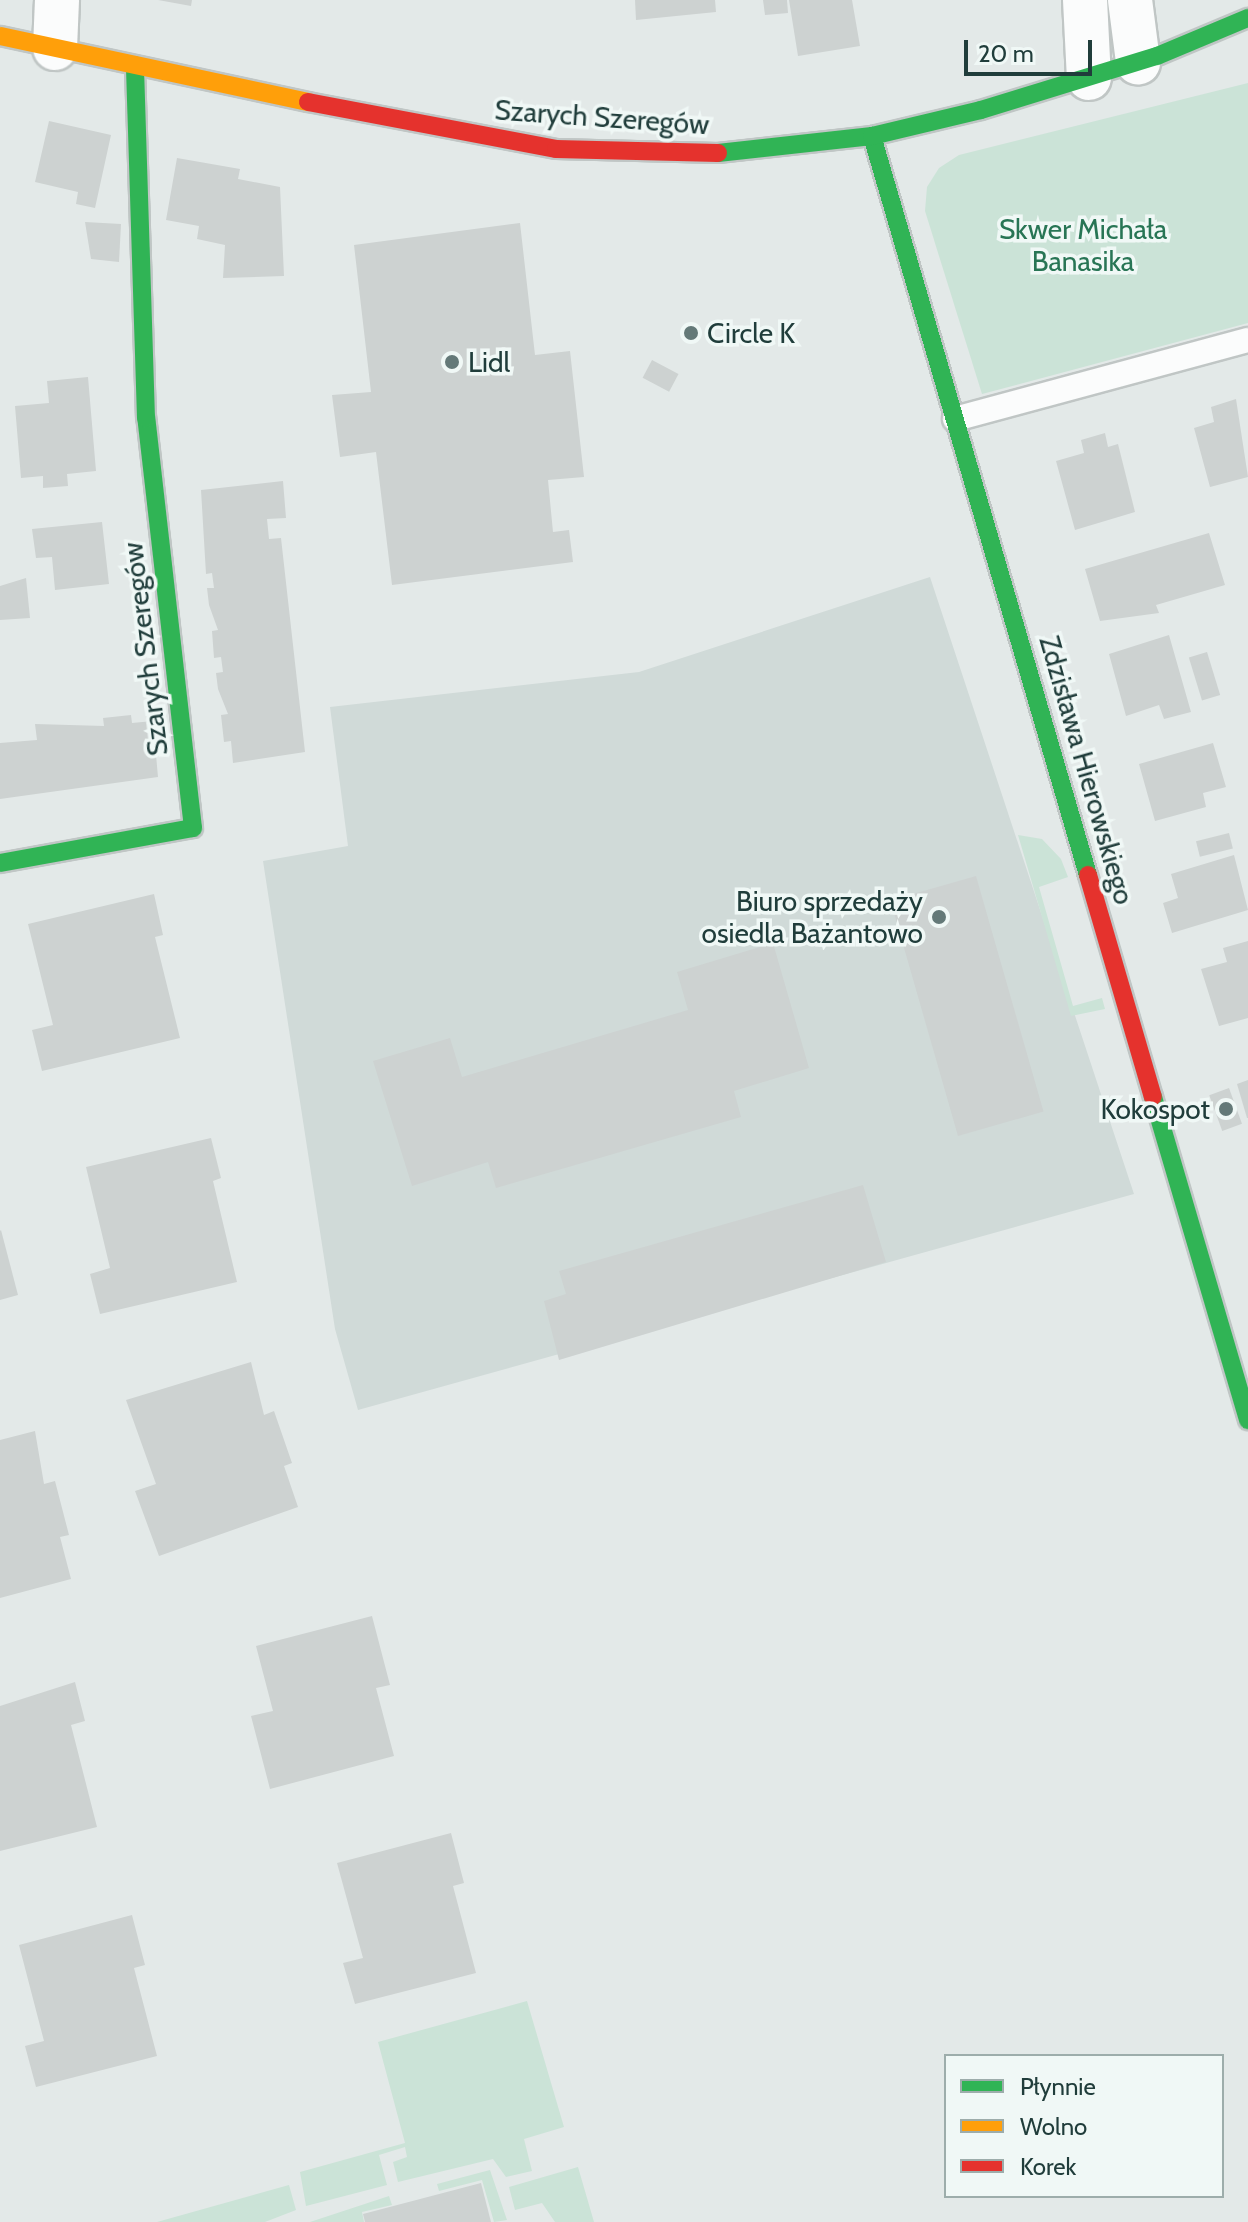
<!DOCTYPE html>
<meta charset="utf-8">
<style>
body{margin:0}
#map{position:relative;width:1248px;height:2222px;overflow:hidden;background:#e3e9e8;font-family:Cabin,sans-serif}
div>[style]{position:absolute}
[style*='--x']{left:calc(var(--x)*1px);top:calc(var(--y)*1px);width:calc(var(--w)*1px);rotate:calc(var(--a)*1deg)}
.built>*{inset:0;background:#d0dad8}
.green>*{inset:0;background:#cbe3d7}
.building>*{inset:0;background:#cdd2d1;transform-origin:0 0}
.roads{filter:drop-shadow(2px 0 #c0c6c5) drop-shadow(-2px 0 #c0c6c5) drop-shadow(0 2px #c0c6c5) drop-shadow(0 -2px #c0c6c5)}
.lane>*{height:24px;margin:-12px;padding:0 12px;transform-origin:12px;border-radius:12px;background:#fbfcfc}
.street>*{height:44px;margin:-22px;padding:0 22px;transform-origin:22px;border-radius:22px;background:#fbfcfc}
.fast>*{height:18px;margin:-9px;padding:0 9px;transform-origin:9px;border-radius:9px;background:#30b455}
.slow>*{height:18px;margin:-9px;padding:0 9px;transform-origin:9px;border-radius:9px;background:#ff9f0a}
.jam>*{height:18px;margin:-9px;padding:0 9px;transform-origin:9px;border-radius:9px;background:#e5322d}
.dots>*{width:22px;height:22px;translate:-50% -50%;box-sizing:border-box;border:4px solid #f0f8f6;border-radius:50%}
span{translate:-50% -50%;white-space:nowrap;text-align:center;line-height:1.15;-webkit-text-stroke:7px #f0f8f6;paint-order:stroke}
.street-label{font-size:28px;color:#203d3b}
.park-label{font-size:28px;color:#287555}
.poi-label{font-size:28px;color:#203d3b}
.left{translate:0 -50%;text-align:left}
.right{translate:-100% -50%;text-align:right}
.legend{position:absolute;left:944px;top:2054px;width:280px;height:144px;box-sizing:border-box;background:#f0f8f6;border:2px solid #9dadab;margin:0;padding:10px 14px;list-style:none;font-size:24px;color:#203d3b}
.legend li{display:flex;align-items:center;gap:16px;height:40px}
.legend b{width:40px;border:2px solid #9dadab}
.scale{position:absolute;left:964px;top:40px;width:128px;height:36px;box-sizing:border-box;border:4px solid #203d3b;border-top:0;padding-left:10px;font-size:24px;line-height:28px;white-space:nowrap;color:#203d3b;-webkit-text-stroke:6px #f0f8f6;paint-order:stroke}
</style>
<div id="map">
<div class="built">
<i style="clip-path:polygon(930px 577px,1134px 1194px,358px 1410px,335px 1329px,263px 861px,348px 846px,330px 707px,639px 672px)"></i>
</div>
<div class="green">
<i style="clip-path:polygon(1248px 83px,1248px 323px,982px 394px,925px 211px,927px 187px,939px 168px,959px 155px)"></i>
<i style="clip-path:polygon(1018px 835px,1042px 839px,1061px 859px,1068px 877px,1039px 887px,1073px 1006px,1102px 998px,1105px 1009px,1071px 1016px)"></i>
<i style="clip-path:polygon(527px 2001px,564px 2127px,524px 2139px,532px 2171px,506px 2177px,493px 2159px,398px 2182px,393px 2162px,407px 2157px,405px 2147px,379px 2155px,387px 2185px,306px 2206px,300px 2172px,405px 2143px,378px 2042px)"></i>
<i style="clip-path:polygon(578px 2167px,594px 2222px,555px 2222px,542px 2203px,515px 2210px,509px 2187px)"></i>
<i style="clip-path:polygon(490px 2170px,507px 2220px,494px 2222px,482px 2180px,439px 2191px,437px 2184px)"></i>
<i style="clip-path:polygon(289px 2185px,296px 2210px,265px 2222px,157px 2222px)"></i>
<i style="clip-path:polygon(389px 2196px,392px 2205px,362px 2212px,364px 2222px,310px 2222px)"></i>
</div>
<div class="building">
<i style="clip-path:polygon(158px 0,192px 0,191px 6px)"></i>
<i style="clip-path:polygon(635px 0,715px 0,716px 12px,636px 20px)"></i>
<i style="clip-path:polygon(763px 0,787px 0,788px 13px,765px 15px)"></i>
<i style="clip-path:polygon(789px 0,852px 0,860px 46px,798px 56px)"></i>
<i style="clip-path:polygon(49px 121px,111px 135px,95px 208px,76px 204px,78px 192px,35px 182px)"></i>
<i style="clip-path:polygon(177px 158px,240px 169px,238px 179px,280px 187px,284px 276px,223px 278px,225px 245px,197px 239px,199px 226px,166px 220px)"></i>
<i style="clip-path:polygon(85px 222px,121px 224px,119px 262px,91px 259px)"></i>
<i style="clip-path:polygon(520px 223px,535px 355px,570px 351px,584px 477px,548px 480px,553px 532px,569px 530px,573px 562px,392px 585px,376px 452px,340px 457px,332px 395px,371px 392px,354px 245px)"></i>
<i style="left:652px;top:360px;width:30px;height:20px;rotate:28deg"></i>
<i style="clip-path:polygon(88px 377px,96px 471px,67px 474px,68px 486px,43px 488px,43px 476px,21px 478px,15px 406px,49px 403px,47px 381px)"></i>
<i style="clip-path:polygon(1236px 399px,1248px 477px,1210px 487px,1194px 428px,1214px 422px,1211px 407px)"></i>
<i style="clip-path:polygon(1105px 433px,1108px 447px,1118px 444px,1135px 512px,1075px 530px,1056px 461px,1084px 453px,1081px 440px)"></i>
<i style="clip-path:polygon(283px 481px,286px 518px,267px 519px,269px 539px,281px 538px,305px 752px,233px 763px,231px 741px,224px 742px,221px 715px,228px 714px,218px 689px,216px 673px,223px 672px,221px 657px,214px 658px,212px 631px,218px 630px,209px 605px,207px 588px,214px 588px,212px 573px,206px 574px,201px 490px)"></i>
<i style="clip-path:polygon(102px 522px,109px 584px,55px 590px,52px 557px,36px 558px,32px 529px)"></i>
<i style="clip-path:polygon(1209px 533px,1225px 585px,1156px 605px,1159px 613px,1100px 621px,1085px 569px)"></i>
<i style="clip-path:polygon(26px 578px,30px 618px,0 620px,0 586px)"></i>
<i style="clip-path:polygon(1169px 635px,1191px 712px,1164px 719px,1159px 705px,1126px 716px,1109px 654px)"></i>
<i style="left:1207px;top:652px;width:45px;height:19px;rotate:73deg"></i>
<i style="clip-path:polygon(131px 715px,132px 723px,153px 721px,158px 777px,0 799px,0 743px,37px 740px,35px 724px,104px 726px,103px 718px)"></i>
<i style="clip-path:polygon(1213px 743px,1226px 787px,1203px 793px,1206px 807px,1155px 821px,1139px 764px)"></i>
<i style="left:1229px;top:833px;width:16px;height:34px;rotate:76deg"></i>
<i style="clip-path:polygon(1234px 855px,1248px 910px,1172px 933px,1163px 903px,1178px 898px,1171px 874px)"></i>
<i style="left:976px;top:876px;width:245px;height:89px;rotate:74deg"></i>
<i style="clip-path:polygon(154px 894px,163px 935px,155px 937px,180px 1038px,42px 1071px,32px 1030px,53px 1025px,28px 924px)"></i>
<i style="clip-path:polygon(1248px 941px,1248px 1018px,1219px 1026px,1201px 969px,1227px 962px,1223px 948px)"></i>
<i style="clip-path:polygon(773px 943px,809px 1068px,734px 1091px,741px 1117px,496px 1188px,488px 1162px,412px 1186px,373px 1061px,450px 1038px,462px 1077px,688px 1010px,677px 972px)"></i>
<i style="clip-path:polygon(1248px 1080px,1248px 1118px,1247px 1118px,1237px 1084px)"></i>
<i style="left:1229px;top:1088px;width:38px;height:21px;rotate:70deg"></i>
<i style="clip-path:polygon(211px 1138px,221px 1178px,213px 1181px,237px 1282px,100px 1314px,90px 1274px,110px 1268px,86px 1167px)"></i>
<i style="clip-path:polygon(863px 1185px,886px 1262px,559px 1360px,544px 1301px,566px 1294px,559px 1271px)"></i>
<i style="clip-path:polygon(1px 1230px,18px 1295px,0 1300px,0 1231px)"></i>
<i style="clip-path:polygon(251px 1362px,264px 1415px,274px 1411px,292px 1463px,284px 1466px,298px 1507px,159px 1556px,135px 1491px,156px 1484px,126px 1400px)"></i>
<i style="clip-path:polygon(35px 1431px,44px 1484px,55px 1481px,69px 1535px,60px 1537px,71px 1579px,0 1598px,0 1440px)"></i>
<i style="clip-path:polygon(372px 1616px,390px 1685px,376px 1688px,394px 1756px,270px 1789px,251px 1716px,273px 1711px,256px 1646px)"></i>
<i style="clip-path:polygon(75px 1682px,85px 1721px,71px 1725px,97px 1827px,0 1851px,0 1706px)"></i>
<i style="clip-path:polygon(451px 1833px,464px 1883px,453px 1886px,476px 1973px,355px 2004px,343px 1963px,363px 1958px,337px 1863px)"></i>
<i style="clip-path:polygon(132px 1915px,145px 1965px,134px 1968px,157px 2056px,36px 2087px,25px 2046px,44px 2041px,19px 1945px)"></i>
<i style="clip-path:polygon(481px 2183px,491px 2222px,365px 2222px,363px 2214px)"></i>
</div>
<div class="roads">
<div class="lane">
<i style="--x:955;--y:419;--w:303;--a:-15.1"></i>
</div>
<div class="street">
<i style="--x:1085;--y:0;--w:78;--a:87.1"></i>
<i style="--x:1130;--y:0;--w:63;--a:82.6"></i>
<i style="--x:55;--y:48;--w:48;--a:-87.6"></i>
</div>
<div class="fast">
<i style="--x:872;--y:136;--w:770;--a:73.71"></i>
<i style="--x:718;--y:153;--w:155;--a:-6.3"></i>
<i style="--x:872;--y:136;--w:112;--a:-13.4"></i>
<i style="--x:981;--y:110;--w:184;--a:-17.1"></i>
<i style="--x:1157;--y:56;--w:99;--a:-22.7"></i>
<i style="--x:0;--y:863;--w:196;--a:-10.3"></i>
<i style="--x:193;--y:828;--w:413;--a:-96.5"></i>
<i style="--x:146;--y:418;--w:353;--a:-91.8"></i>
<i style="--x:1153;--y:1097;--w:337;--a:73.6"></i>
</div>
<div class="slow">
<i style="--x:0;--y:36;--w:315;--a:12.1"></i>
</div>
<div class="jam">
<i style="--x:308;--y:102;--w:252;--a:10.7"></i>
<i style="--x:556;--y:149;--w:162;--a:1.4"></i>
<i style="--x:1088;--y:875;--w:231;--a:73.7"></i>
</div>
</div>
<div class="dots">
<i style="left:691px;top:333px;background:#647978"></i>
<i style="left:452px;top:362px;background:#647978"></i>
<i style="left:939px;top:917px;background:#647978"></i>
<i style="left:1226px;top:1109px;background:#647978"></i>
</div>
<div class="street-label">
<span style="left:602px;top:117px;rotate:4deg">Szarych Szeregów</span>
<span style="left:145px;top:649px;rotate:-97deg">Szarych Szeregów</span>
<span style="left:1087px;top:770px;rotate:74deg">Zdzisława Hierowskiego</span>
</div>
<div class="park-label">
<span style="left:1083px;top:245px">Skwer Michała<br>Banasika</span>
</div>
<div class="poi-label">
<span class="left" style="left:707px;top:333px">Circle K</span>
<span class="left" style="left:468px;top:362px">Lidl</span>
<span class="right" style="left:923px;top:917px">Biuro sprzedaży<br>osiedla Bażantowo</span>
<span class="right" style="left:1210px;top:1109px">Kokospot</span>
</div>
<ul class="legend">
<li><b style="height:10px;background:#30b455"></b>Płynnie</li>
<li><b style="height:10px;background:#ff9f0a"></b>Wolno</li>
<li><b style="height:10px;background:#e5322d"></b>Korek</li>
</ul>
<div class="scale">20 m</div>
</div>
